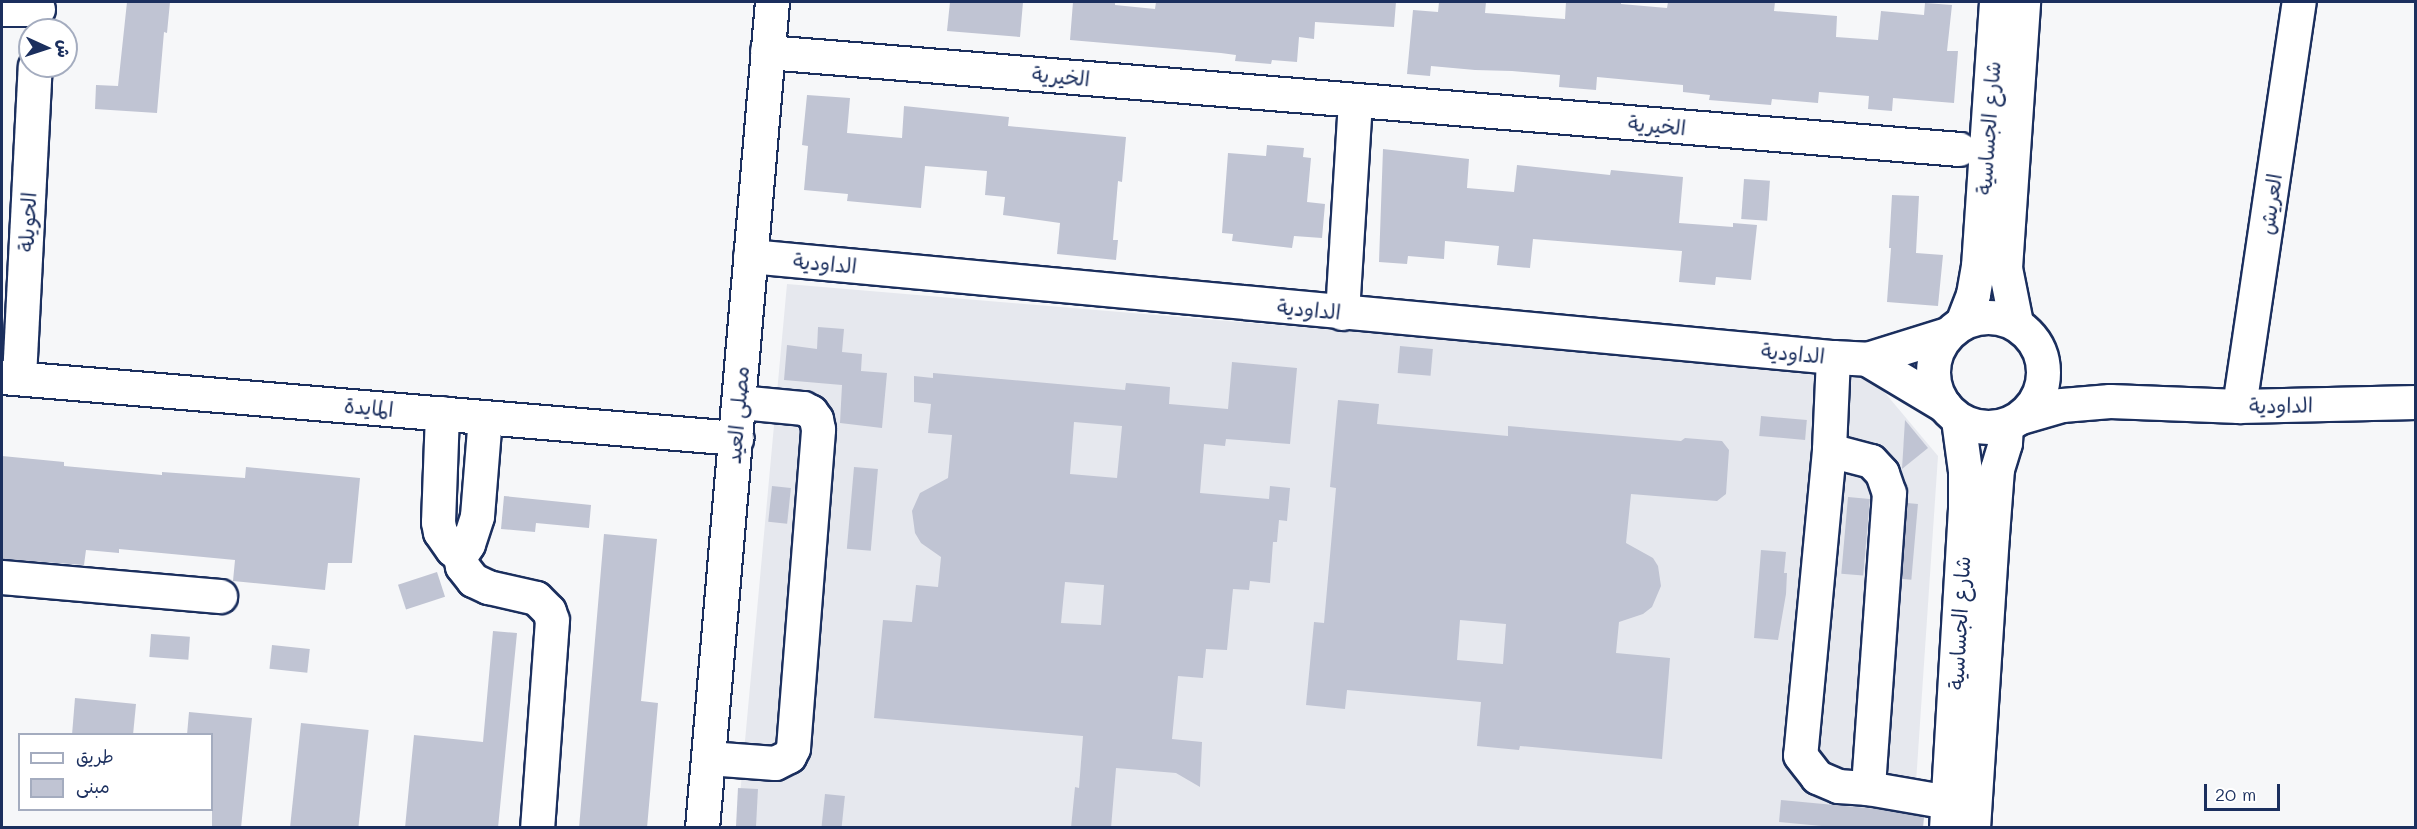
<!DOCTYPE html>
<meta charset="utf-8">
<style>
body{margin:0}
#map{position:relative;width:2417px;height:829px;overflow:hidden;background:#f6f7f9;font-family:Mali,"Playpen Sans Arabic",sans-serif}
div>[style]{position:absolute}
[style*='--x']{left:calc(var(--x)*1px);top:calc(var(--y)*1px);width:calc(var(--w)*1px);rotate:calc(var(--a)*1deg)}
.built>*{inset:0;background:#e6e8ee}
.building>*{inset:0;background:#c0c4d3;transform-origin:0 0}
.roads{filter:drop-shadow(2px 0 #1b2f5e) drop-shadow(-2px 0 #1b2f5e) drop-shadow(0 2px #1b2f5e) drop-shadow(0 -2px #1b2f5e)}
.minor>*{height:33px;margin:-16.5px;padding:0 16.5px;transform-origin:16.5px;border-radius:16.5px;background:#fff}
.minor>.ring{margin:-16.5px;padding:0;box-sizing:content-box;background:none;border:33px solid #fff;border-radius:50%}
span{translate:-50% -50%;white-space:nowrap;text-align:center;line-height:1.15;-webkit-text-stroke:5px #fff;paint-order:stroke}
.street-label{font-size:21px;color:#1b2f5e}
.frame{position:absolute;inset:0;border:3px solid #1b2f5e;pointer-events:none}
.legend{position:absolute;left:18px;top:733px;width:195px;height:78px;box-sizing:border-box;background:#fff;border:2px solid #a4acbf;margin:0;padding:8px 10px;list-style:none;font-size:18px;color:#1b2f5e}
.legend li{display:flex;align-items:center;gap:12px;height:30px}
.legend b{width:30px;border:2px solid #a4acbf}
.north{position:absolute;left:18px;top:18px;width:60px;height:60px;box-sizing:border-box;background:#fff;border:2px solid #a4acbf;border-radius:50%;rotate:93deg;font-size:16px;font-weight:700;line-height:24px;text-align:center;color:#1b2f5e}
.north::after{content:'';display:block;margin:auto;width:21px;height:27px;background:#1b2f5e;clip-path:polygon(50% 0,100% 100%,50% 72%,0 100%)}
.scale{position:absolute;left:2204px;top:784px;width:76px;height:27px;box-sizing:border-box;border:3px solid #1b2f5e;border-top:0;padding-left:8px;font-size:18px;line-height:21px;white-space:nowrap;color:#1b2f5e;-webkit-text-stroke:4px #fff;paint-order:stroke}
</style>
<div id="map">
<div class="built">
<i style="clip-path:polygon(787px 284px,1870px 375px,1938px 456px,1913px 827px,737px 828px)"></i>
</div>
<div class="building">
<i style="clip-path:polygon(127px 2px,170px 2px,167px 33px,164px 32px,157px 113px,95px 109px,96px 85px,118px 86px)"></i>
<i style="clip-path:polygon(950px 2px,1023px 2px,1020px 37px,947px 31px)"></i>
<i style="clip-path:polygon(1073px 2px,1115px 2px,1115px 5px,1155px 9px,1156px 2px,1396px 2px,1394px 27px,1315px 22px,1314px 39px,1299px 37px,1297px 62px,1272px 60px,1271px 64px,1235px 61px,1236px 55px,1221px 53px,1070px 40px)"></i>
<i style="clip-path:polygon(1439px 2px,1486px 2px,1485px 13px,1565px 19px,1566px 2px,1621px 2px,1621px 4px,1667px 8px,1668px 2px,1775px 2px,1774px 11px,1837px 16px,1836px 37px,1878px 40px,1881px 11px,1924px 15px,1925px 3px,1952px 5px,1947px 51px,1958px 51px,1954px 103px,1893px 98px,1892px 111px,1868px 109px,1869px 96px,1819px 92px,1818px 103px,1772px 99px,1771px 105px,1709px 100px,1710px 95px,1683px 92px,1683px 85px,1597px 77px,1596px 90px,1559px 87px,1560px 75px,1512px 71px,1475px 70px,1431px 66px,1430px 76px,1407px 74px,1413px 10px,1438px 12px)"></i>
<i style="clip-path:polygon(807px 95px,850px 98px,847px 133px,902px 138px,904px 106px,1009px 117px,1008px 126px,1126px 137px,1122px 182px,1118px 181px,1113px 240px,1118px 240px,1116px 260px,1057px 254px,1060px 223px,1003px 215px,1005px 197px,985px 195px,987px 171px,925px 166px,921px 208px,847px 201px,848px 194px,804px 190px,808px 146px,802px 145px)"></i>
<i style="clip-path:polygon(1267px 145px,1304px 148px,1303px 157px,1311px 158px,1307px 202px,1325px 204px,1322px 238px,1294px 236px,1292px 248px,1232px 241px,1233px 234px,1222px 233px,1228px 153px,1266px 156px)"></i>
<i style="clip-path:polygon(1383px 149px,1469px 159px,1467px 188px,1514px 192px,1517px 165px,1610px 175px,1611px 170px,1683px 177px,1679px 223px,1733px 227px,1733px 223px,1757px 225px,1751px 280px,1716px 277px,1715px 285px,1679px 282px,1682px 251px,1533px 239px,1530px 268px,1497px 265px,1499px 246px,1445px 241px,1444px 259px,1408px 256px,1407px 264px,1379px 262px)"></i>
<i style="left:1744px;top:179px;width:26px;height:40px;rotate:4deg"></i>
<i style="clip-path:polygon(1892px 195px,1919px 196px,1916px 253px,1943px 255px,1938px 306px,1887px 302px,1891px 248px,1889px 248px)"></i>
<i style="clip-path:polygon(818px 327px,844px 329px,842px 352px,862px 354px,861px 371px,887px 373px,882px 428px,840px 423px,842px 385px,784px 380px,787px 345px,817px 349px)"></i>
<i style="left:1400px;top:346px;width:33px;height:27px;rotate:5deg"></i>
<i style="clip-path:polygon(evenodd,1232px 362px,1297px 368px,1290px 444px,1226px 439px,1225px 446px,1204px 444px,1200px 493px,1269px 499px,1270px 486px,1290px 488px,1287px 521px,1279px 520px,1277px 542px,1273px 542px,1270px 583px,1250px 581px,1249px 590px,1233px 589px,1227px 650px,1206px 649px,1203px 678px,1178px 676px,1172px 739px,1202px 742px,1200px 787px,1176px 773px,1116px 768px,1111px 828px,1071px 828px,1075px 787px,1079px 788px,1083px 736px,874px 718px,883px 620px,912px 622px,916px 585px,938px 587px,941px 557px,921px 543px,915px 533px,912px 511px,920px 493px,948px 478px,952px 435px,928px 433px,931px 404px,914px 402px,914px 376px,933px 378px,933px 373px,1125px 390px,1126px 383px,1170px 387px,1169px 404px,1228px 409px,1232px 362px,1074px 422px,1122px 426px,1117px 478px,1070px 474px,1074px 422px,1232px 362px,1065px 582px,1104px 585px,1101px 625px,1061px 623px,1065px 582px)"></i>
<i style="clip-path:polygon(evenodd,1338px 400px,1379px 404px,1377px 424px,1508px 436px,1508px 426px,1681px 441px,1685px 438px,1722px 441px,1729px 450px,1726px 494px,1717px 501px,1631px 494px,1626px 543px,1653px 558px,1658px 566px,1661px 586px,1652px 607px,1643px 614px,1619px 622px,1616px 653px,1670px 658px,1662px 759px,1520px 746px,1519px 750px,1477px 746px,1481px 702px,1347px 690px,1345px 709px,1306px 705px,1314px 622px,1324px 623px,1336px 488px,1330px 487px,1338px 400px,1460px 620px,1506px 624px,1503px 664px,1457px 660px,1460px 620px)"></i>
<i style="left:1761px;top:416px;width:46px;height:20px;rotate:5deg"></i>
<i style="clip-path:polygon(1905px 420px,1928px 448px,1902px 469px)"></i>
<i style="clip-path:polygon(2px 456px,64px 462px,64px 466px,162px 475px,162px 472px,245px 478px,246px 467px,360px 478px,352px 563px,328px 563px,325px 590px,233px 581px,235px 560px,119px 549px,119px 553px,86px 550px,84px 565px,2px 559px)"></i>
<i style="left:854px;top:467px;width:24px;height:82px;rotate:5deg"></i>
<i style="left:772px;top:486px;width:19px;height:36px;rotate:6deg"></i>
<i style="clip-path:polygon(504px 496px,591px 505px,589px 528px,536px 523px,535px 532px,501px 529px)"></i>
<i style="left:1848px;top:497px;width:22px;height:77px;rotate:5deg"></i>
<i style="left:1907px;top:503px;width:11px;height:76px;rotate:5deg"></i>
<i style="clip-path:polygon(604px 534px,657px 539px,641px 701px,658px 703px,647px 828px,579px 828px)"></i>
<i style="clip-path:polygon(1761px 550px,1786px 552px,1784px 573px,1787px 573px,1786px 594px,1778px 640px,1754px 638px)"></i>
<i style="left:437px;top:572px;width:26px;height:41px;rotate:72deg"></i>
<i style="clip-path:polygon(493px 631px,517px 633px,498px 828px,405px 828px,414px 735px,483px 742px)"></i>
<i style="left:151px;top:634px;width:39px;height:23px;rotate:4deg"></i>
<i style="left:272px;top:645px;width:38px;height:24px;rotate:6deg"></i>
<i style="clip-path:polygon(75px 698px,136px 704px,133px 735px,72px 735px)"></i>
<i style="clip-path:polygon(189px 712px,252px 718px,241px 828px,212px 828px,212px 735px,187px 735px)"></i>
<i style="left:301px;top:723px;width:68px;height:105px;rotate:6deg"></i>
<i style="left:738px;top:788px;width:20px;height:40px;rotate:3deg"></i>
<i style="left:825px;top:794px;width:20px;height:34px;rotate:6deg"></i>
<i style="clip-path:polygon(1781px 800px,1877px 809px,1924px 817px,1923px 828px,1843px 828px,1779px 822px)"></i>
</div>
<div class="roads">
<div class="minor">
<i style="--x:2;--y:9;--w:36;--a:0"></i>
<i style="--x:767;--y:52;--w:1196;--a:4.65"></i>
<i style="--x:750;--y:256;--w:1088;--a:5.33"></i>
<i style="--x:1833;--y:357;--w:34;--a:3"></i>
<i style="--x:1867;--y:359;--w:84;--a:-17.4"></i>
<i style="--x:1342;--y:313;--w:212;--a:-86.5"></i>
<i class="ring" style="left:1933px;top:317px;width:77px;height:77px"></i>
<i style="--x:1962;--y:323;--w:31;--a:-69"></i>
<i style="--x:1973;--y:294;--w:28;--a:-80"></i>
<i style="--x:1978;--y:266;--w:265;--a:-86.1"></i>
<i style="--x:2016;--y:323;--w:56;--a:-101.3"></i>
<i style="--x:2005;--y:268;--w:267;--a:-86.1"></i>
<i style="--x:1833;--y:357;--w:93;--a:92.5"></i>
<i style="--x:1829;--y:450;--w:306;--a:95.4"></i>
<i style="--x:1800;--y:755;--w:28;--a:52"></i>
<i style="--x:1817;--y:777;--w:23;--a:23"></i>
<i style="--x:1838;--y:786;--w:30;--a:4"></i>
<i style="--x:1868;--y:788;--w:81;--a:9.9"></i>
<i style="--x:1867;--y:359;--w:90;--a:30.9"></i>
<i style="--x:2;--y:377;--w:737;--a:4.75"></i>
<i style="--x:19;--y:377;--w:311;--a:-87.1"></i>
<i style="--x:2239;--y:406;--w:408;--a:-81.6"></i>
<i style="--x:442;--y:413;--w:109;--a:92.1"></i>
<i style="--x:438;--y:522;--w:10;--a:79"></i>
<i style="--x:440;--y:532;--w:21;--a:55"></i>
<i style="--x:452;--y:549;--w:11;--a:41"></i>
<i style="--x:460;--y:556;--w:10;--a:79"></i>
<i style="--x:462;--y:566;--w:18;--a:52"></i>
<i style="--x:473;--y:580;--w:17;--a:25"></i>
<i style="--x:488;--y:587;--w:49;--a:12.9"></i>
<i style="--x:536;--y:598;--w:18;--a:45"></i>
<i style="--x:549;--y:611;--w:9;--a:72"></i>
<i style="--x:552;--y:620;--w:209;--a:94.1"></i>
<i style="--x:2021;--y:417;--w:43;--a:-16.3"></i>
<i style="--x:2062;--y:405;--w:48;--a:-4.8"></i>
<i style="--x:2110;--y:401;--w:129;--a:2.2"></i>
<i style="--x:2239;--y:406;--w:177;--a:-1.3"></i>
<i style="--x:1829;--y:450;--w:43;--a:14.7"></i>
<i style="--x:1871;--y:461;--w:16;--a:47"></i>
<i style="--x:1882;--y:473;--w:21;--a:71"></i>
<i style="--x:1889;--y:493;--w:296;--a:94.1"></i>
<i style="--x:460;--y:556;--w:14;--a:-56"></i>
<i style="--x:468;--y:544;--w:29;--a:-72"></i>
<i style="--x:477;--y:516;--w:99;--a:-85.4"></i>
<i style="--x:2;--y:577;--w:219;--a:5"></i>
<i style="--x:708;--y:758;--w:67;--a:4.3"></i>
<i style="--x:775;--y:763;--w:16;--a:-27"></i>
<i style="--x:789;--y:756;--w:9;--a:-63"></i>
<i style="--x:793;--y:748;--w:320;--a:-85.5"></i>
<i style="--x:818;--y:429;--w:10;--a:-101"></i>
<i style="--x:816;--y:419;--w:9;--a:-126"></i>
<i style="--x:811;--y:412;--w:9;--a:-153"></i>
<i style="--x:803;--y:408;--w:64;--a:-174.6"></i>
<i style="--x:702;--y:828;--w:829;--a:-85.16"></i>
<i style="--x:1946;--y:828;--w:318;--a:-86.6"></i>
<i style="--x:1965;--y:511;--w:40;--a:-90"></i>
<i style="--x:1965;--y:471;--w:52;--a:-97.7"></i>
<i style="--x:1973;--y:828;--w:294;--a:-86.3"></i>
<i style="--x:1992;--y:535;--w:66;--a:-85.7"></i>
<i style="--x:1997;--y:469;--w:27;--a:-73"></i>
<i style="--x:2005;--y:443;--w:18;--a:-87"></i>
</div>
</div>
<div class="street-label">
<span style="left:1061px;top:76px;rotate:5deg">الخيرية</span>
<span style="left:1657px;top:125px;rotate:5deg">الخيرية</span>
<span style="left:1988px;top:128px;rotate:-86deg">شارع الجساسية</span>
<span style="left:2270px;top:204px;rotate:-82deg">العريش</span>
<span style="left:27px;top:222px;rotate:-87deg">الحويلة</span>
<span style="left:825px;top:263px;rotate:5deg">الداودية</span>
<span style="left:1309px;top:309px;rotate:5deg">الداودية</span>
<span style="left:1793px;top:353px;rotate:5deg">الداودية</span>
<span style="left:2281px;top:405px;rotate:-1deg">الداودية</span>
<span style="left:369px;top:407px;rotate:5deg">المايدة</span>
<span style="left:737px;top:415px;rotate:-85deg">مصلى العيد</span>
<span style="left:1959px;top:623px;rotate:-87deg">شارع الجساسية</span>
</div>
<div class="frame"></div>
<ul class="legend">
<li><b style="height:8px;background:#fff"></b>طريق</li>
<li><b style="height:16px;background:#c0c4d3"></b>مبنى</li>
</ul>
<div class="north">ش</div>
<div class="scale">20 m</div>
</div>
